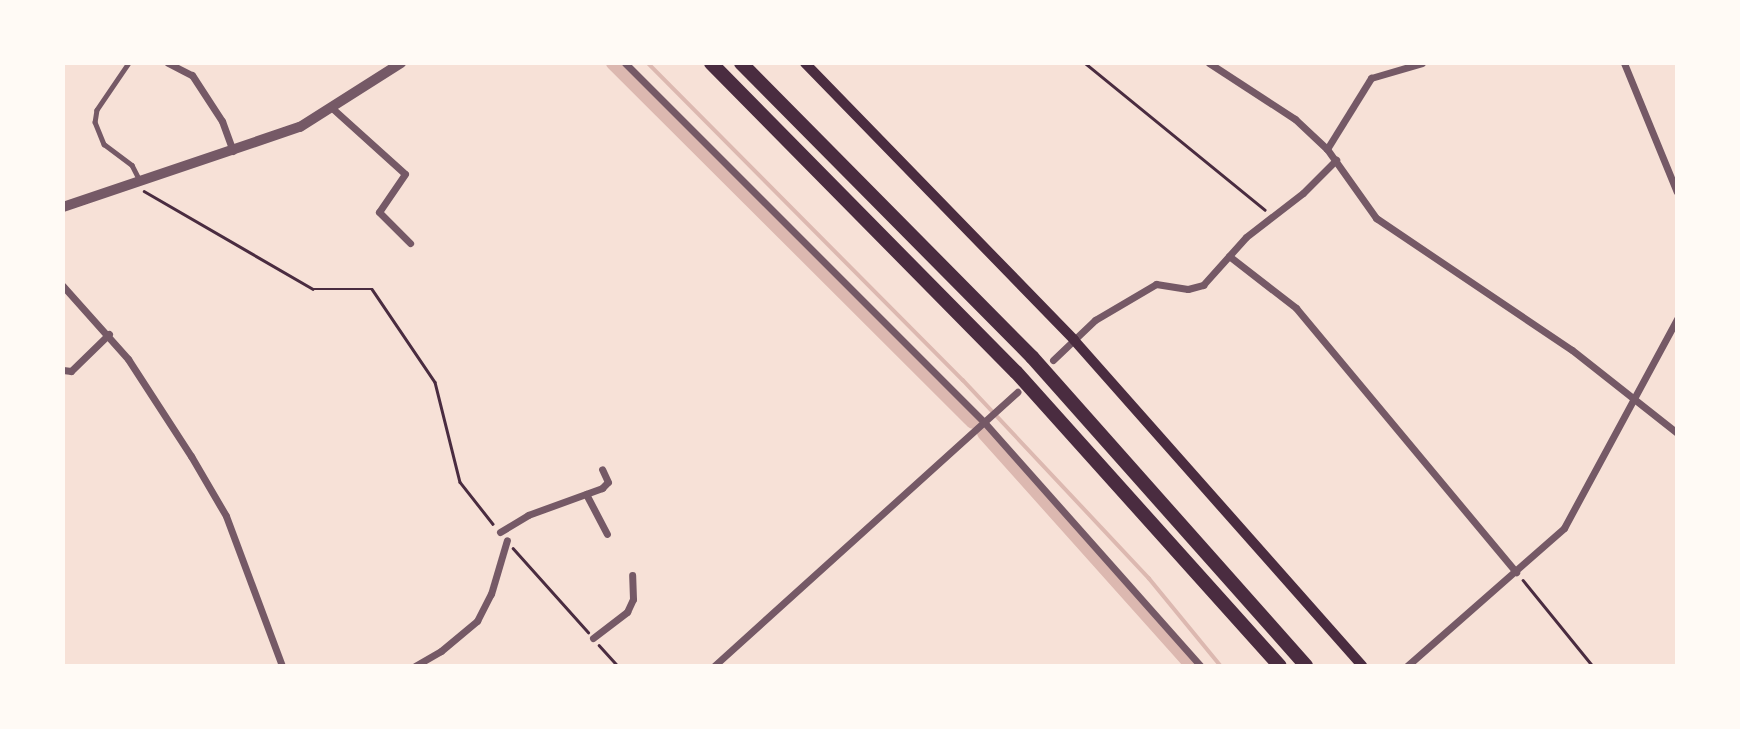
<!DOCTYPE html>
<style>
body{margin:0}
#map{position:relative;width:1740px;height:729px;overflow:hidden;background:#f7e1d7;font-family:Lato,sans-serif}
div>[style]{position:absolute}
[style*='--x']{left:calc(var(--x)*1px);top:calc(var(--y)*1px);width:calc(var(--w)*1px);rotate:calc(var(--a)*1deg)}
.stream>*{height:3.5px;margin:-1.75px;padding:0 1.75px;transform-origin:1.75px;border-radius:1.75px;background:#dcb8b0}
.canal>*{height:14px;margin:-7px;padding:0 7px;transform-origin:7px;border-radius:7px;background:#dcb8b0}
.path>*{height:2.5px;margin:-1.25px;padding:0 1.25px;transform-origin:1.25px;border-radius:1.25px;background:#4a2c40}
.service>*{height:4.5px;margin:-2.25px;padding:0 2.25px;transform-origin:2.25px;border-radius:2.25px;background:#755966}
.minor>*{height:7px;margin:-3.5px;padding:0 3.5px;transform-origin:3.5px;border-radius:3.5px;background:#755966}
.tertiary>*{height:10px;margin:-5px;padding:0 5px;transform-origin:5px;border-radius:5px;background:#755966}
.secondary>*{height:10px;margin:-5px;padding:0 5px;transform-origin:5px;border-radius:5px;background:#4a2c40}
.motorway>*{height:14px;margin:-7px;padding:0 7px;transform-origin:7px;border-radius:7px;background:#4a2c40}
span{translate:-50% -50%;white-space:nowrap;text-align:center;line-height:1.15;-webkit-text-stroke:5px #fffaf5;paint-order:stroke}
.frame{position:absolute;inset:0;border:65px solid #fffaf5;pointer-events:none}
</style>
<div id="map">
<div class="stream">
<i style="--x:648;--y:63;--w:447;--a:45.2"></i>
<i style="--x:963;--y:380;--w:272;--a:46.8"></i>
<i style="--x:1149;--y:578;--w:114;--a:50.7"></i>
</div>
<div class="canal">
<i style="--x:613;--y:63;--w:508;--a:44.92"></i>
<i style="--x:984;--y:433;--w:312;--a:48.2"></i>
</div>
<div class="path">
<i style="--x:1085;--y:63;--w:232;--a:39.2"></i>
<i style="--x:144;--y:191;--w:195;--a:30.1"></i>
<i style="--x:313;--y:289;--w:59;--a:0"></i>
<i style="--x:372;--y:289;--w:112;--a:55.9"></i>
<i style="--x:435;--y:382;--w:103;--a:76"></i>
<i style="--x:460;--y:482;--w:53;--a:51.8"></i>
<i style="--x:513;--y:548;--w:113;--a:48.2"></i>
<i style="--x:1523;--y:580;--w:111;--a:50.9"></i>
<i style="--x:599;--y:645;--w:28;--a:48"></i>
</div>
<div class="service">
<i style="--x:129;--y:63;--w:57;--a:124.2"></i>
<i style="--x:97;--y:110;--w:12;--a:99"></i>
<i style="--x:95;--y:122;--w:24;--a:68"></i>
<i style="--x:104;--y:144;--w:35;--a:37"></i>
<i style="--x:132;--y:165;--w:18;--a:63"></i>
</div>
<div class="minor">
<i style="--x:168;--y:63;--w:27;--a:27"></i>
<i style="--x:192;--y:75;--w:55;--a:56.9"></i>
<i style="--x:222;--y:121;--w:32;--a:70"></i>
<i style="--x:625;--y:63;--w:508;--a:45"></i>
<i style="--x:984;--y:422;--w:327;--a:48.4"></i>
<i style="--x:1209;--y:63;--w:103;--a:33.1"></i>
<i style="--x:1295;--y:119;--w:44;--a:43.2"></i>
<i style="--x:1327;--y:149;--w:85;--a:54.6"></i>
<i style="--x:1376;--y:218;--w:236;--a:34"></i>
<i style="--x:1572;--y:350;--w:134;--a:38.3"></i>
<i style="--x:1624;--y:63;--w:139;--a:67.7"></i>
<i style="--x:332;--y:108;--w:98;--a:42.1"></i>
<i style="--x:405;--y:174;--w:46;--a:124.4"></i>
<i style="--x:379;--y:212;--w:44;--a:45"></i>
<i style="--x:1327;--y:149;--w:84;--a:-58.2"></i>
<i style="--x:1371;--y:78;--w:53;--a:-16.4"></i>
<i style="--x:1229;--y:256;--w:85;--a:37.8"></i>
<i style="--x:1296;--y:308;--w:344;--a:50.2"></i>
<i style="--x:63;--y:286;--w:98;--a:48.3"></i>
<i style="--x:128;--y:359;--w:116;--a:57"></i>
<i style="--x:191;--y:456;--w:69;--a:59.7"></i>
<i style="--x:226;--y:516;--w:160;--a:69.5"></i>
<i style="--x:1053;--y:360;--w:58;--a:-43.6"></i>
<i style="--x:1095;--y:320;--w:71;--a:-30.5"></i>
<i style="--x:1156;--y:284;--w:32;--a:9"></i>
<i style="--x:1188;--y:289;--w:16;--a:-15"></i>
<i style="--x:1203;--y:285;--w:64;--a:-48.1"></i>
<i style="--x:1246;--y:237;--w:72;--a:-37.7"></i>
<i style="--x:1303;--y:193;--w:47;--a:-45"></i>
<i style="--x:63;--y:370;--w:8;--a:7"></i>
<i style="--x:71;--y:371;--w:53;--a:-44.2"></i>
<i style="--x:586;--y:494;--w:45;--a:62.3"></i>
<i style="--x:500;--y:532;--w:33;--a:-31"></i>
<i style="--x:528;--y:515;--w:79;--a:-20"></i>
<i style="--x:602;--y:488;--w:8;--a:-45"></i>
<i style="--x:608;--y:482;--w:14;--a:-115"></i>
<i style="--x:593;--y:638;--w:43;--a:-37.4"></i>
<i style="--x:627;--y:612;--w:14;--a:-65"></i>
<i style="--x:633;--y:599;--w:24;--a:-92"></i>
<i style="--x:415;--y:666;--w:30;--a:-30"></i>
<i style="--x:441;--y:651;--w:47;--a:-39.8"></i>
<i style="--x:477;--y:621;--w:30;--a:-63"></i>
<i style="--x:491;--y:594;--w:56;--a:-73.5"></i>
<i style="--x:714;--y:666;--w:409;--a:-42.1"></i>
<i style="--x:1407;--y:666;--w:209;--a:-41.3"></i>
<i style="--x:1564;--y:528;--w:238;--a:-61.6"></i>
</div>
<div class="tertiary">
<i style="--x:63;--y:207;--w:250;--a:-18.7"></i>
<i style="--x:300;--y:127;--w:120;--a:-32.4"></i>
</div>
<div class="secondary">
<i style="--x:805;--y:63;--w:386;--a:45.8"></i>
<i style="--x:1074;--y:340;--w:435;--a:48.5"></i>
</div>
<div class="motorway">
<i style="--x:711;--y:63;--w:434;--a:45.4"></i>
<i style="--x:1016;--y:372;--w:395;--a:48.1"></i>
<i style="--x:741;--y:63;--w:414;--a:45.3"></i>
<i style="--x:1032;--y:357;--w:413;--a:48.4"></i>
</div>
<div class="frame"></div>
</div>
